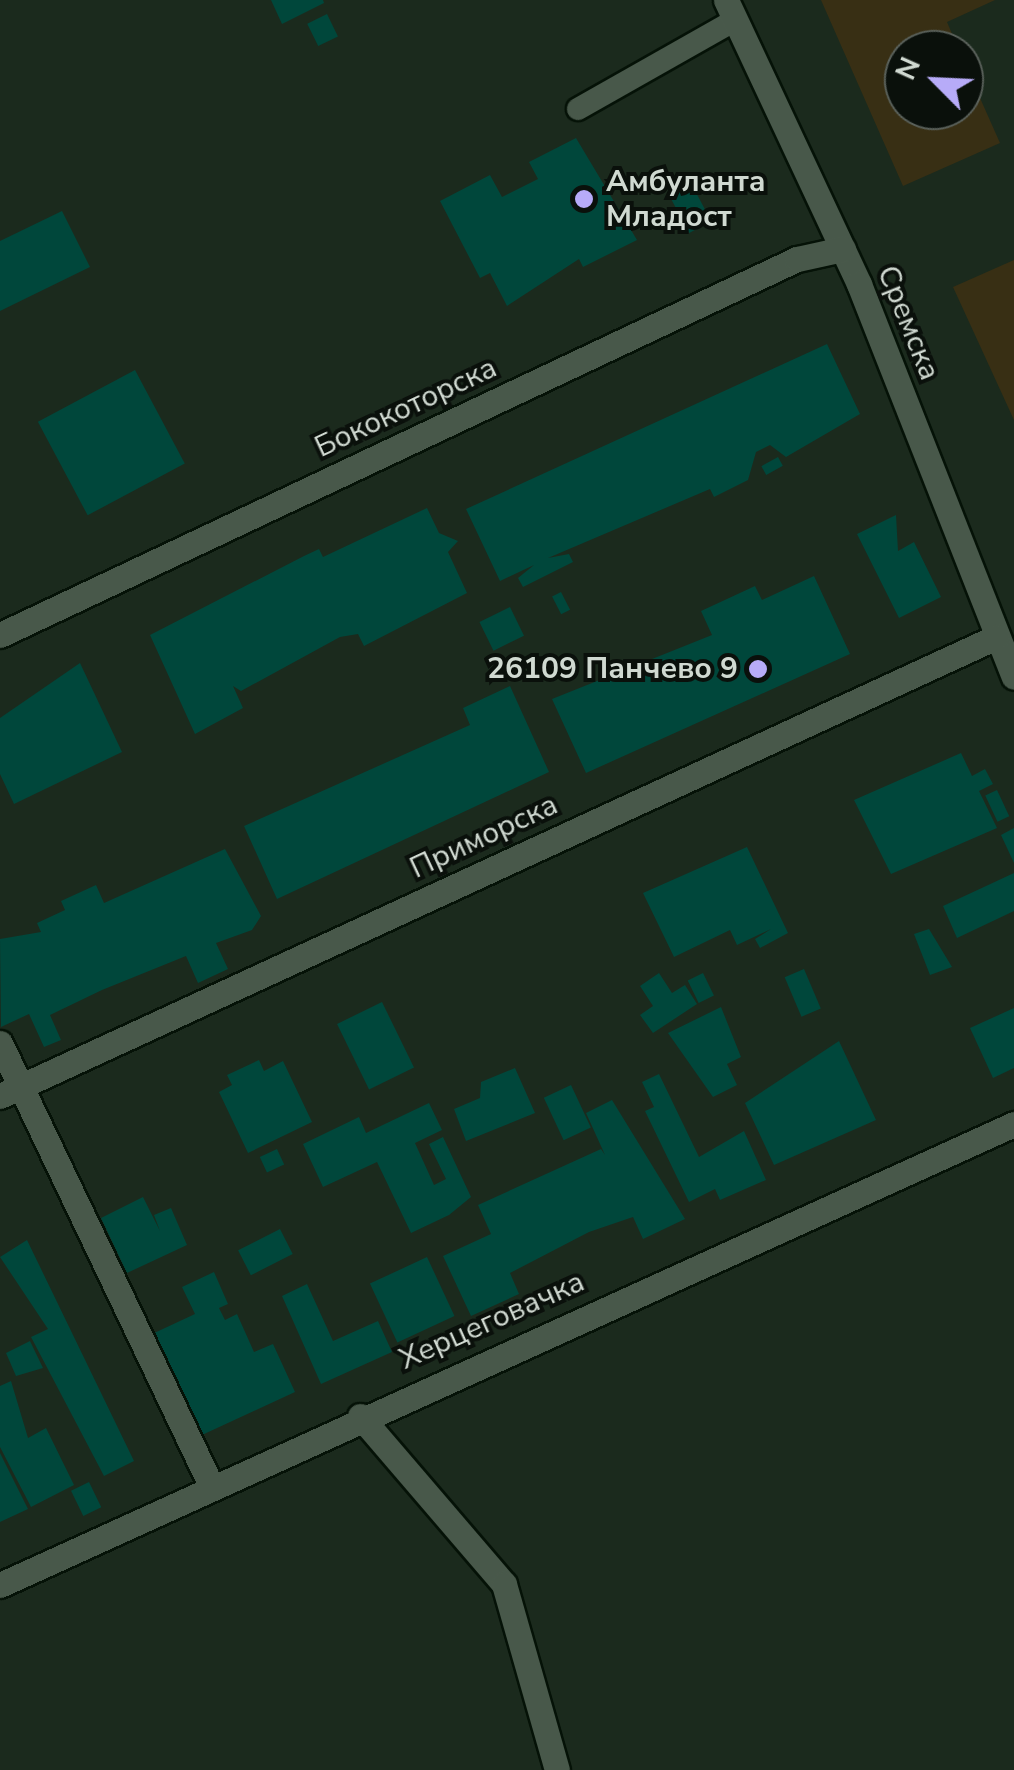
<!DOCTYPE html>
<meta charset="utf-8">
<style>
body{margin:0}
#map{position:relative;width:1014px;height:1770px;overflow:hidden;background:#1b2a1d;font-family:"Nunito Sans",sans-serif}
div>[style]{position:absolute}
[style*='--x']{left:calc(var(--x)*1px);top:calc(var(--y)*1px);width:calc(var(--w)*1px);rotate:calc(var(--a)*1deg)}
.green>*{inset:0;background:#382f14}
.building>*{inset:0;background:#00473b;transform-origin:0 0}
.roads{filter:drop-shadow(2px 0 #051207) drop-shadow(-2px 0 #051207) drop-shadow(0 2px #051207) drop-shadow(0 -2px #051207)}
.lane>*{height:22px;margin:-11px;padding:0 11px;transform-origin:11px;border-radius:11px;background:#48584a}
.street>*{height:25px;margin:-12.5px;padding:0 12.5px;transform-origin:12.5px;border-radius:12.5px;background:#48584a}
.dots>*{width:28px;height:28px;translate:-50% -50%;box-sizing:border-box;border:5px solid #0a100b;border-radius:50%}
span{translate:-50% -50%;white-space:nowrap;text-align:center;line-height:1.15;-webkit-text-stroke:8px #0a100b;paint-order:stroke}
.poi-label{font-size:30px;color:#d0d9d1;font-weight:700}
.left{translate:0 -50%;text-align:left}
.right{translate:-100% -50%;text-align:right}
.street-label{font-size:30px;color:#d0d9d1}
.north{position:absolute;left:884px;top:30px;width:100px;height:100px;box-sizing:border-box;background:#0a100b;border:2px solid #59605a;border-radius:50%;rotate:294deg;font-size:28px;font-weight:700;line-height:40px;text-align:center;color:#d0d9d1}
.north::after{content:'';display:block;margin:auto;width:35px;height:45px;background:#b7abf8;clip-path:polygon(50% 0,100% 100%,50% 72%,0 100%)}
</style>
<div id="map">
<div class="green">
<i style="clip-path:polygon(821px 0,995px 0,947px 22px,959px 50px,904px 50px,904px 110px,964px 110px,964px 62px,1000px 143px,903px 186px)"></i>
<i style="clip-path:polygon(1014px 260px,1014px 420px,953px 287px)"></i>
</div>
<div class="building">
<i style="clip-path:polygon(271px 0,323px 0,324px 3px,282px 24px)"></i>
<i style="left:327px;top:14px;width:25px;height:22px;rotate:64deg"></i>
<i style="clip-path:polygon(576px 138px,637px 240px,583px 267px,579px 259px,507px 306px,490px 273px,480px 278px,440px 201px,490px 175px,502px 197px,538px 179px,529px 162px)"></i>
<i style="left:692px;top:185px;width:41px;height:25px;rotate:62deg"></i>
<i style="clip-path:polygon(62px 211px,90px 267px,0 311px,0 241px)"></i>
<i style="clip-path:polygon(827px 344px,860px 414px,786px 457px,770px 445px,756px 452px,748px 480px,714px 497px,710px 489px,548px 558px,569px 554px,573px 562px,523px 587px,518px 578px,534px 565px,500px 581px,466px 509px)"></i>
<i style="left:135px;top:370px;width:106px;height:110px;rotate:62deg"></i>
<i style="left:778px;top:457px;width:10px;height:19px;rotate:61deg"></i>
<i style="clip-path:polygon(427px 508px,439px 533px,458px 541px,448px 552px,467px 593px,364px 646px,358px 634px,340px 637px,241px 691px,233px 686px,243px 708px,195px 734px,150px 635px,304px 556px,319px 549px,323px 557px)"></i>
<i style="clip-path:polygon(896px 515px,898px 551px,914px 542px,941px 597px,899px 618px,857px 534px)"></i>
<i style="clip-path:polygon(814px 576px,850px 654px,586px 773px,552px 699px,712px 635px,701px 611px,755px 586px,762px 600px)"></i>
<i style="left:561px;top:592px;width:20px;height:10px;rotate:63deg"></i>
<i style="left:510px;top:607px;width:32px;height:34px;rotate:64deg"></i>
<i style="clip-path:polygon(80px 663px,122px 752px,14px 804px,0 774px,0 718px)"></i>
<i style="clip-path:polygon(510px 686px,549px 772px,277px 899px,244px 826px,470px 725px,463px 708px)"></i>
<i style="clip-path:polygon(961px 753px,972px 776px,985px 769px,993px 784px,979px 791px,997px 828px,891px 874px,854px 800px)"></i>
<i style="left:997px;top:790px;width:29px;height:13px;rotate:65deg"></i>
<i style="clip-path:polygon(1014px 828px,1014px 863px,1001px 835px)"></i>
<i style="clip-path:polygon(747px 847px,788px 933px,760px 948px,755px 939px,771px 929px,737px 945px,730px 930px,674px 957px,643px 893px)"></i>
<i style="clip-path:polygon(225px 849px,261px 916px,252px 930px,216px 943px,228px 969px,198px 983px,186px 956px,102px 990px,50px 1015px,61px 1040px,44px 1047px,29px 1014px,1px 1027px,0 939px,41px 932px,37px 923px,65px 910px,61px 901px,96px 885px,104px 903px)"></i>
<i style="clip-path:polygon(1014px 873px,1014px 911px,957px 938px,943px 906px)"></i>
<i style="clip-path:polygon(929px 929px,952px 967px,930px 975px,914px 934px)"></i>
<i style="left:804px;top:969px;width:43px;height:21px;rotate:67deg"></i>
<i style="clip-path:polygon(659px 973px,672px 993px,685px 985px,697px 1004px,653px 1033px,640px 1015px,653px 1006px,640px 986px)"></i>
<i style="left:703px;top:973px;width:25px;height:17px;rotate:64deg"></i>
<i style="left:382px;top:1002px;width:73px;height:50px;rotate:64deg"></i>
<i style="clip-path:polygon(721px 1007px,741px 1057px,727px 1064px,737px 1085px,713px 1097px,668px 1033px)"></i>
<i style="clip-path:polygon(1014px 1008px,1014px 1068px,993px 1078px,970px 1028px)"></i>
<i style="clip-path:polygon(839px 1041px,876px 1120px,774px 1165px,745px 1103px)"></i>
<i style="clip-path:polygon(259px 1060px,264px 1071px,283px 1061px,312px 1122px,248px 1153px,219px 1092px,232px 1085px,227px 1075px)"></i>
<i style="clip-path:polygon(515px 1068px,535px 1113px,466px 1141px,454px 1109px,480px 1098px,481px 1082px)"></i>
<i style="clip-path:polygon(659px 1074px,699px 1157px,744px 1131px,766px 1180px,720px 1200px,715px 1189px,689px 1202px,645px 1111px,654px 1107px,642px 1082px)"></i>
<i style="left:571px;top:1085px;width:47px;height:30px;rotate:65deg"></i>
<i style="clip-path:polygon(612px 1100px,685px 1219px,643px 1239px,633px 1217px,589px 1232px,510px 1273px,519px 1294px,471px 1316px,443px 1256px,491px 1234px,478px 1205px,601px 1149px,605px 1155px,586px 1113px)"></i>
<i style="clip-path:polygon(429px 1103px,442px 1130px,415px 1143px,434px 1185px,446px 1179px,429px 1144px,443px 1137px,471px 1197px,449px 1215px,411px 1233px,377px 1162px,323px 1187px,303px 1144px,359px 1117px,366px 1133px)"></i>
<i style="left:277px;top:1149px;width:17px;height:19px;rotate:65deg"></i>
<i style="clip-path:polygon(143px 1197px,160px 1231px,154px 1215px,171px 1208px,187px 1245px,127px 1273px,101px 1218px)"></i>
<i style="left:280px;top:1229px;width:28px;height:47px;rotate:63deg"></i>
<i style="clip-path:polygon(27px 1240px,134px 1461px,104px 1476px,31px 1337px,48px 1329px,0 1257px)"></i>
<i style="left:427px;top:1257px;width:65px;height:63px;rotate:65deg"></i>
<i style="clip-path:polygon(214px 1272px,228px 1304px,219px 1308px,225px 1320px,237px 1314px,254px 1352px,273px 1344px,295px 1392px,202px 1435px,152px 1334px,195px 1314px,182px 1287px)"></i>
<i style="clip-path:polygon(307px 1284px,333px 1341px,378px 1321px,392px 1352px,321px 1384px,282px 1296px)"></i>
<i style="clip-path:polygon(30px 1341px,43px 1368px,16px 1376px,6px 1353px)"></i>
<i style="clip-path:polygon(11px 1381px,28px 1438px,46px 1428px,74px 1485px,31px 1507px,0 1447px,0 1386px)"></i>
<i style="clip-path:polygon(0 1453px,28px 1509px,0 1522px)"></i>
<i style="left:89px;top:1482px;width:28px;height:20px;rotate:64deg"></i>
</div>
<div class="roads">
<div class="lane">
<i style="--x:578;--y:109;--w:180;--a:-29.5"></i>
</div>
<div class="street">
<i style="--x:726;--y:0;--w:314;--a:64.9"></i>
<i style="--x:859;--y:284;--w:422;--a:68.5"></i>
<i style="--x:0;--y:635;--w:881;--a:-25.26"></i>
<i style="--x:797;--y:259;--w:47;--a:-12.3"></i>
<i style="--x:0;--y:1043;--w:492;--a:64.5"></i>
<i style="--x:0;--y:1096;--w:1097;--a:-24.74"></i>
<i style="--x:360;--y:1416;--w:221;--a:49.4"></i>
<i style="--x:504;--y:1584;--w:193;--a:74.1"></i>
<i style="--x:0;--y:1585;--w:1114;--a:-24.45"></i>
</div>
</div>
<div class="dots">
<i style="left:584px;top:199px;background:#b7abf8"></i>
<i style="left:758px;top:669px;background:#b7abf8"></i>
</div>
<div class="poi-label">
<span class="left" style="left:606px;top:199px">Амбуланта<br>Младост</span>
<span class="right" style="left:738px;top:669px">26109 Панчево 9</span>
</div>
<div class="street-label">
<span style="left:908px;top:323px;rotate:68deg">Сремска</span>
<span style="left:406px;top:408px;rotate:-25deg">Бококоторска</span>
<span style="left:484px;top:837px;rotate:-25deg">Приморска</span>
<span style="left:492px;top:1321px;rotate:-24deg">Херцеговачка</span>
</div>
<div class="north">N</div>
</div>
